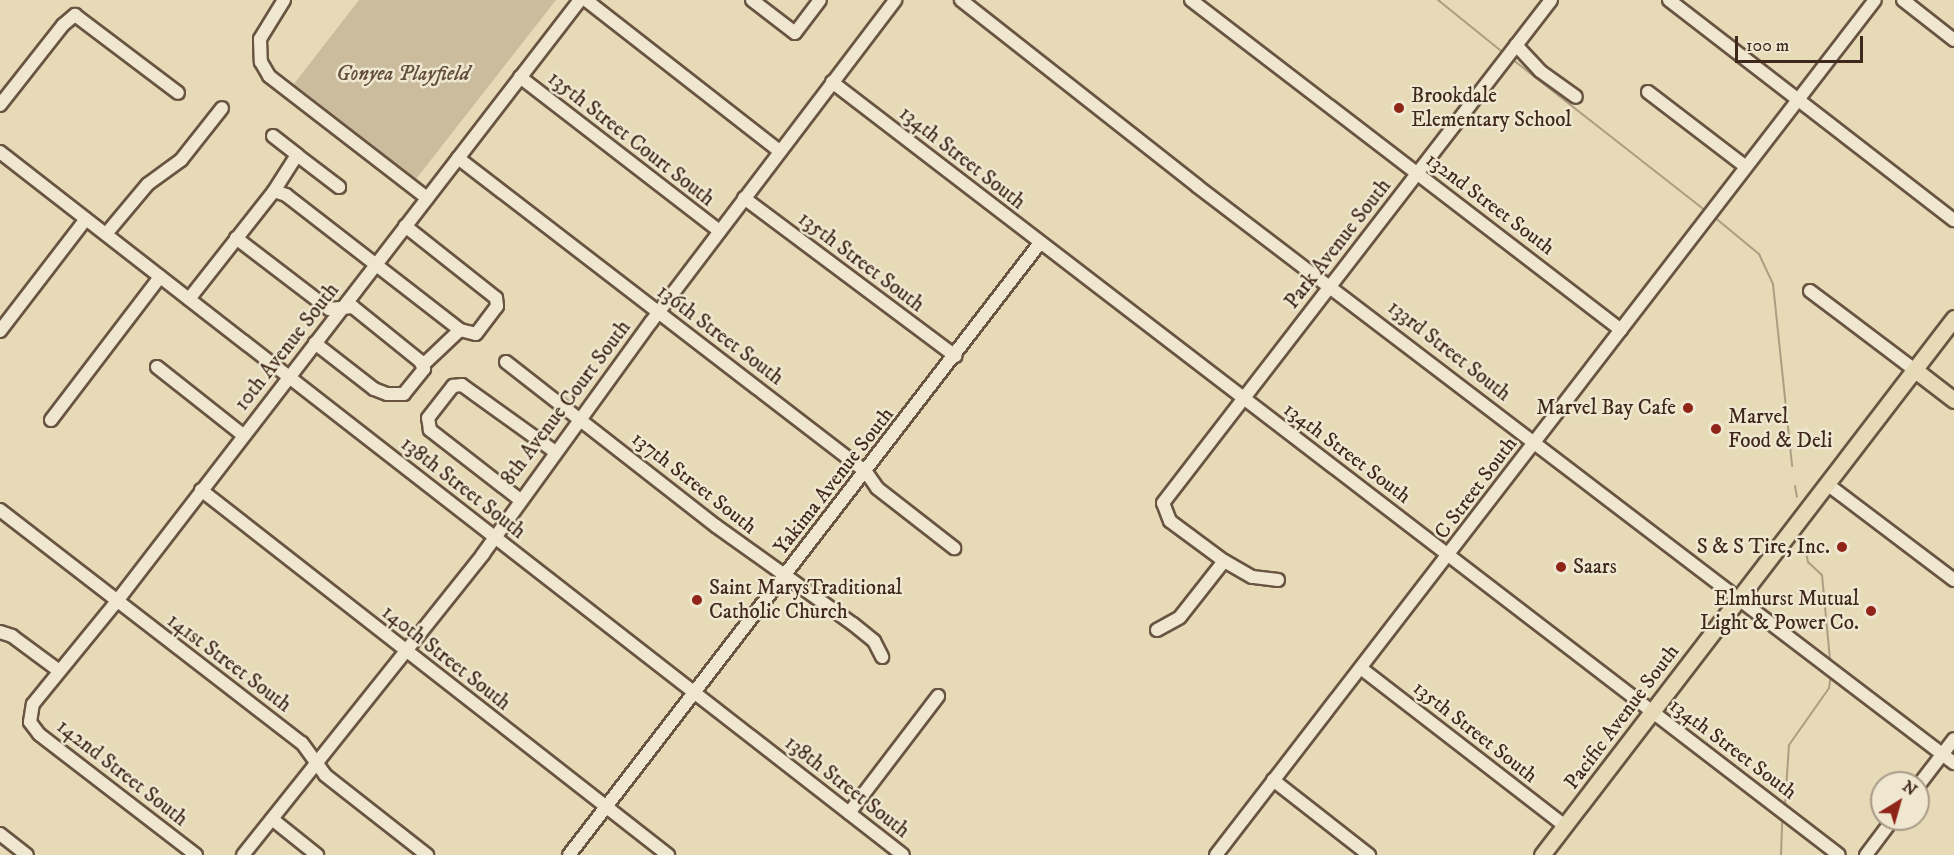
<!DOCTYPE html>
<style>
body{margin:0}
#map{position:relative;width:1954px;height:855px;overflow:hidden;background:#e6dab7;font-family:"IM FELL DW Pica",serif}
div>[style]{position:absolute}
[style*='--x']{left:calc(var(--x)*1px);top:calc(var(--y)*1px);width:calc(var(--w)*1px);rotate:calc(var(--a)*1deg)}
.green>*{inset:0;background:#cabc9c}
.stream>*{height:2px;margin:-1px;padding:0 1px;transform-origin:1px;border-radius:1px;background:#ad9d82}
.roads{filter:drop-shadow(2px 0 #695442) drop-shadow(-2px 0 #695442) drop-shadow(0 2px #695442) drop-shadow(0 -2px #695442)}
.minor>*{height:12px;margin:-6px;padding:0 6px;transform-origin:6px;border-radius:6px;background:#efe7d0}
.major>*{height:15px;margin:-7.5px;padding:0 7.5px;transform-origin:7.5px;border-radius:7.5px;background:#e6dab7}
.dots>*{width:16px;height:16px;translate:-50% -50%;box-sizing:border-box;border:3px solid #efe7d0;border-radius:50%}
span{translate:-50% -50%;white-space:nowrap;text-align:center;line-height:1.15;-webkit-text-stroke:5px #efe7d0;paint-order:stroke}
.park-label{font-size:21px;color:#624c3b;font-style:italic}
.poi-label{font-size:21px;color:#3f271b}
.left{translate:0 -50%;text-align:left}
.right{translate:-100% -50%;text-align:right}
.street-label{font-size:21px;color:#3f271b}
.north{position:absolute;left:1870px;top:771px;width:60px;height:60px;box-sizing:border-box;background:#efe7d0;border:2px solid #a99a88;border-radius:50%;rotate:37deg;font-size:16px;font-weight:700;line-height:24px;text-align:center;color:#3f271b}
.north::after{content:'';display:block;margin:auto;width:21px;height:27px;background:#8f2418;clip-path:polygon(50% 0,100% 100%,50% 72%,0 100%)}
.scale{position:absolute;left:1735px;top:36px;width:128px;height:27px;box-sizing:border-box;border:3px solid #3f271b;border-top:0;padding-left:8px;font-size:18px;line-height:21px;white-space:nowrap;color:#3f271b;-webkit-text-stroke:4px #efe7d0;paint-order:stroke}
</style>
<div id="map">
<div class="green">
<i style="clip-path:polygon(359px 0,556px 0,416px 179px,294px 84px)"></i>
</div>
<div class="stream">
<i style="--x:1438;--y:0;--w:86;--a:38.9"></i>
<i style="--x:1512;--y:59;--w:246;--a:38.1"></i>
<i style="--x:1713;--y:216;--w:60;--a:39.6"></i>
<i style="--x:1759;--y:254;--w:33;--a:65"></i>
<i style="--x:1773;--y:284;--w:183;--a:84"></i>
<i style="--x:1795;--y:486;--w:11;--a:80"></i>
<i style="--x:1803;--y:540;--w:23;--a:77"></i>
<i style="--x:1808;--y:562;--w:19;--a:43"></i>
<i style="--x:1822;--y:575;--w:84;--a:84.6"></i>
<i style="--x:1785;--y:805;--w:60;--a:-86.2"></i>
<i style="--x:1789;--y:745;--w:70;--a:-54.9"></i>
<i style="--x:1829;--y:688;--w:12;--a:-81"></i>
<i style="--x:1781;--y:855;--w:35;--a:-88"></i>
</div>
<div class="roads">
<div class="minor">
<i style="--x:284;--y:0;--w:46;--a:121.6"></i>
<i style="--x:260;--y:39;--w:23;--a:88"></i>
<i style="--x:261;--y:62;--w:16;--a:60"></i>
<i style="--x:269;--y:76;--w:200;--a:37.7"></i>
<i style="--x:586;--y:0;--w:245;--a:38"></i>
<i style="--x:752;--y:0;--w:54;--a:37.5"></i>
<i style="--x:795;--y:33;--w:41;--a:-52.9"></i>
<i style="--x:961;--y:0;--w:300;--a:38.2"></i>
<i style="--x:1197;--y:186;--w:952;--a:37.32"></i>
<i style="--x:1191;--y:0;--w:542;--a:37.5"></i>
<i style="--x:1669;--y:0;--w:360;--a:37.7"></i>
<i style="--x:1903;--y:0;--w:65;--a:38.1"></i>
<i style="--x:1516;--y:45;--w:35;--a:47"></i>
<i style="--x:1540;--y:71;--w:44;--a:35.8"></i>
<i style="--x:520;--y:77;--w:252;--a:37.7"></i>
<i style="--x:832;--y:82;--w:1269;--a:37.51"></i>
<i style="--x:1648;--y:92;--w:123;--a:37.4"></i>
<i style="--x:0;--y:105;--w:102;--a:-51.8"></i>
<i style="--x:63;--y:25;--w:16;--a:-40"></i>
<i style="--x:75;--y:15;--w:129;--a:37.1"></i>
<i style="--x:273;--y:136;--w:31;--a:38"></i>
<i style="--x:297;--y:155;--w:43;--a:122.6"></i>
<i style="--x:0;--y:152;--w:1144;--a:37.9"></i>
<i style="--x:297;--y:155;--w:53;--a:37.3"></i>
<i style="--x:458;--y:158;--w:515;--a:37.58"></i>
<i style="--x:866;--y:472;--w:19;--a:55"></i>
<i style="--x:877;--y:488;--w:98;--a:37.9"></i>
<i style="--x:274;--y:191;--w:13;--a:18"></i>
<i style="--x:286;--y:195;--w:220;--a:37.8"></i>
<i style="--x:460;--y:330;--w:16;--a:14"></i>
<i style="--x:476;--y:334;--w:35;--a:-53"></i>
<i style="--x:497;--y:306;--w:8;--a:-97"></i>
<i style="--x:496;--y:298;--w:116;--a:-141.6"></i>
<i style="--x:744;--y:198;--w:264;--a:36.8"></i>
<i style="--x:106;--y:234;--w:65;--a:-50"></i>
<i style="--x:148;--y:184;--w:41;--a:-36"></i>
<i style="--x:181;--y:160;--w:66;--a:-51.7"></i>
<i style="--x:236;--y:238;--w:117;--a:37.4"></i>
<i style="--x:329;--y:309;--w:24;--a:-5"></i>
<i style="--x:353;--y:307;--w:86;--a:38.9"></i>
<i style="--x:420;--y:361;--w:9;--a:63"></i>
<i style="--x:424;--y:369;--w:32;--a:129"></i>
<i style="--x:404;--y:394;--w:17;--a:180"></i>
<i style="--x:387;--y:394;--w:14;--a:-159"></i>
<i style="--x:374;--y:389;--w:75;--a:-142.1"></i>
<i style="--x:1810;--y:291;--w:131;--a:37"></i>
<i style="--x:189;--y:299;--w:137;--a:-51.8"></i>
<i style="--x:0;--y:331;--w:141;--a:-52.5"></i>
<i style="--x:506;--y:362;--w:266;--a:38"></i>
<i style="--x:716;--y:526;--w:168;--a:35.6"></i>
<i style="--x:853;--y:624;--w:27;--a:39"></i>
<i style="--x:874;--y:641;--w:18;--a:63"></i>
<i style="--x:423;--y:365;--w:51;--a:-43.4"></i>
<i style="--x:157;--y:367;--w:110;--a:38.3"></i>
<i style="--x:51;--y:420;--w:180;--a:-52.7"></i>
<i style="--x:1827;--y:484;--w:159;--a:37.1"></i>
<i style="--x:201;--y:490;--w:593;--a:38.01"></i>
<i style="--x:519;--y:499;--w:113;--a:-142.2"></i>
<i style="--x:430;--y:430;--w:12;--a:-99"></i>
<i style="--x:428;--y:418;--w:41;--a:-52"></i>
<i style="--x:453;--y:386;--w:9;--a:-6"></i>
<i style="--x:462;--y:385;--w:113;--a:35.7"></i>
<i style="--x:0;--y:510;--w:381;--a:37.7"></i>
<i style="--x:302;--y:743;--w:39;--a:54"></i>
<i style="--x:325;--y:775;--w:130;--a:38.1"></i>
<i style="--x:1278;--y:580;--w:26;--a:-173"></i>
<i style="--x:1252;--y:577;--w:32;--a:-150"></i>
<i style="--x:1224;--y:561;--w:67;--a:-143.5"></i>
<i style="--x:1170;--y:521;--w:19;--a:-111"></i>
<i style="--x:1163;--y:503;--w:635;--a:-52.35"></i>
<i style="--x:1157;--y:630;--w:26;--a:-29"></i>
<i style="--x:1180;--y:617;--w:71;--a:-51.8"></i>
<i style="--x:0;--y:632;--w:13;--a:18"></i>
<i style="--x:12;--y:636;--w:57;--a:36.5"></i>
<i style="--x:1362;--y:669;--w:257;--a:37.7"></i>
<i style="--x:1273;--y:780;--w:122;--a:38"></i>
<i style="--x:1918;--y:786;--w:59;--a:-52.5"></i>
<i style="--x:849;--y:813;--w:147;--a:-52.7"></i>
<i style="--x:272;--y:819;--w:58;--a:38.7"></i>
<i style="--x:0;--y:834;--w:34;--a:38"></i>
<i style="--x:196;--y:855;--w:198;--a:-142.4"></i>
<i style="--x:39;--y:734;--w:15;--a:-127"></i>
<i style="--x:30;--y:722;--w:18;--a:-81"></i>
<i style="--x:33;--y:704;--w:133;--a:-50.8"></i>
<i style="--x:117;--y:601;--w:759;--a:-52.39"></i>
<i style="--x:243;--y:855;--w:385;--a:-51.4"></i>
<i style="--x:483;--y:554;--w:286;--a:-54.1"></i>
<i style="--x:651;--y:322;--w:404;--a:-52.8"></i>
<i style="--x:569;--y:855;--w:772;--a:-52.42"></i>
<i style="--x:1216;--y:855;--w:1079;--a:-52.38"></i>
<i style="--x:1866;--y:855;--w:45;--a:-53.1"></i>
</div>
<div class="major">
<i style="--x:1915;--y:370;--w:49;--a:37.6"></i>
<i style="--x:1542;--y:855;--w:677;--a:-52.5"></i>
</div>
</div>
<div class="dots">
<i style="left:1399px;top:108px;background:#8f2418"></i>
<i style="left:1688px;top:408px;background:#8f2418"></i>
<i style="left:1716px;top:429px;background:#8f2418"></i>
<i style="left:1842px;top:547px;background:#8f2418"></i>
<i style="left:1561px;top:567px;background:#8f2418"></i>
<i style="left:697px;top:600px;background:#8f2418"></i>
<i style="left:1871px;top:611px;background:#8f2418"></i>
</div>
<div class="park-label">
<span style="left:403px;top:74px">Gonyea Playfield</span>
</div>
<div class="poi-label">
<span class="left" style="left:1411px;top:108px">Brookdale<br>Elementary School</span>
<span class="right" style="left:1676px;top:408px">Marvel Bay Cafe</span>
<span class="left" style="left:1728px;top:429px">Marvel<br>Food &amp; Deli</span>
<span class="right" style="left:1830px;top:547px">S &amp; S Tire, Inc.</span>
<span class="left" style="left:1573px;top:567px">Saars</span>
<span class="left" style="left:709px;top:600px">Saint MarysTraditional<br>Catholic Church</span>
<span class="right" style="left:1859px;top:611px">Elmhurst Mutual<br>Light &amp; Power Co.</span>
</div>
<div class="street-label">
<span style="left:631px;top:139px;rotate:38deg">135th Street Court South</span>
<span style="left:962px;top:158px;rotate:38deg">134th Street South</span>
<span style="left:1490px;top:204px;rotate:37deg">132nd Street South</span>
<span style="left:1338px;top:244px;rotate:-52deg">Park Avenue South</span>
<span style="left:861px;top:262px;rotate:37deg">135th Street South</span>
<span style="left:720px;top:335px;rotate:37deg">136th Street South</span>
<span style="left:287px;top:347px;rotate:-52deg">10th Avenue South</span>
<span style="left:1449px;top:351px;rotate:38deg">133rd Street South</span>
<span style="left:566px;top:403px;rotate:-53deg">8th Avenue Court South</span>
<span style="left:1347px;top:453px;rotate:37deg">134th Street South</span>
<span style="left:834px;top:481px;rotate:-52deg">Yakima Avenue South</span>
<span style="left:694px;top:483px;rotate:38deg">137th Street South</span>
<span style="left:463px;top:488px;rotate:38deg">138th Street South</span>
<span style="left:1476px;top:488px;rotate:-53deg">C Street South</span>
<span style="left:446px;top:658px;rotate:38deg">140th Street South</span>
<span style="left:229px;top:663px;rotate:37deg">141st Street South</span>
<span style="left:1622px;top:717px;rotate:-53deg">Pacific Avenue South</span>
<span style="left:1475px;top:732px;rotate:38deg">135th Street South</span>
<span style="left:1733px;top:749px;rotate:37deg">134th Street South</span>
<span style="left:122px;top:773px;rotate:38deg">142nd Street South</span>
<span style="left:847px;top:787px;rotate:38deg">138th Street South</span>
</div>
<div class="north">N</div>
<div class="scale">100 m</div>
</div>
